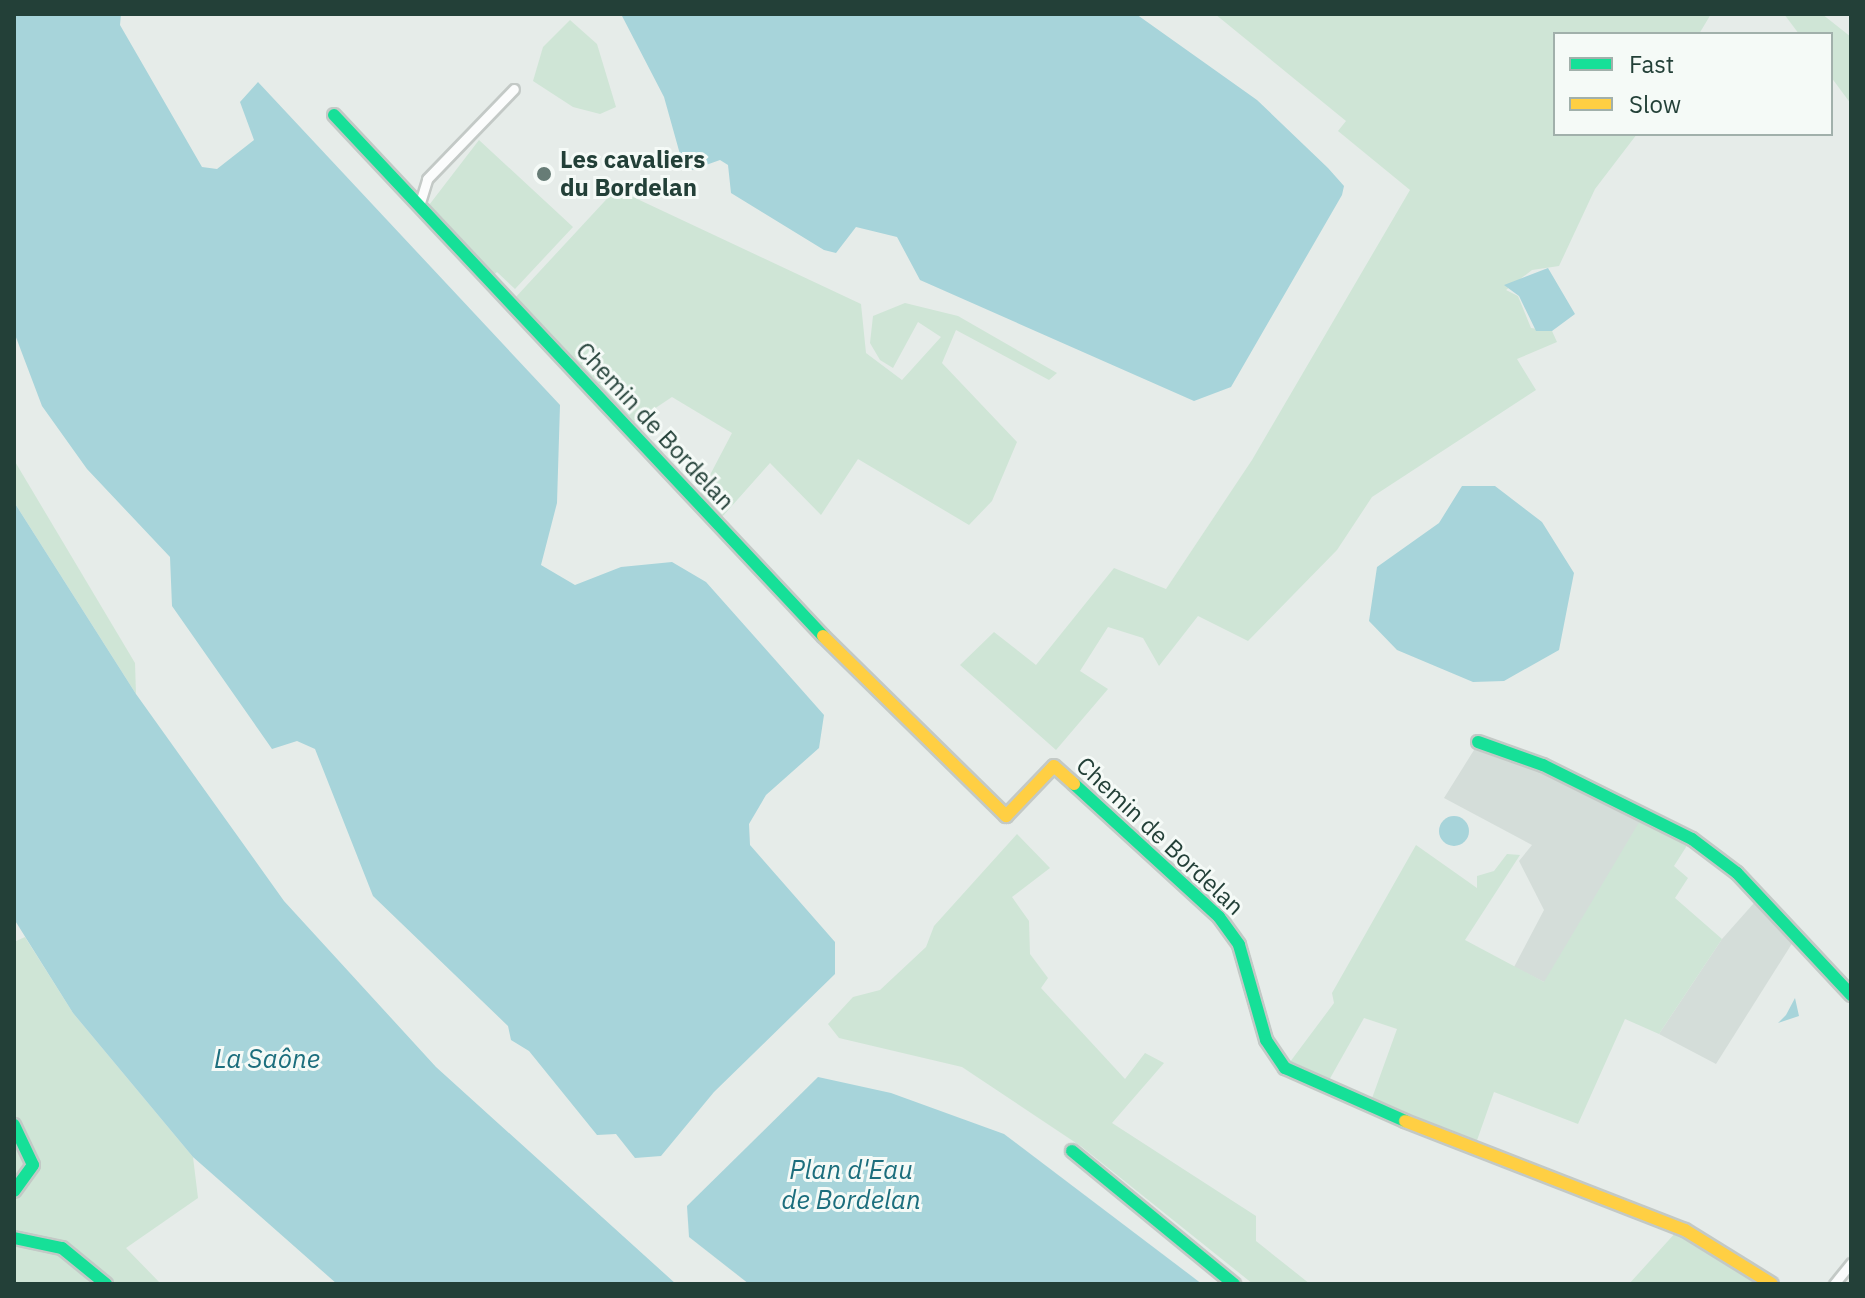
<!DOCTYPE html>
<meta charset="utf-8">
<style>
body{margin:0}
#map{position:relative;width:1865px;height:1298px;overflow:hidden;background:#e6ece9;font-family:"IBM Plex Sans",sans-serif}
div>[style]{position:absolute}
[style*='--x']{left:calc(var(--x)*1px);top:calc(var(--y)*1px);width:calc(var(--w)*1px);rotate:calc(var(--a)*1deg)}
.built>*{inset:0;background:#d4ddd9}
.green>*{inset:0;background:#cfe5d6}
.water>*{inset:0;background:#a7d4da}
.round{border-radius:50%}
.roads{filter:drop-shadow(2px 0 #c3c9c6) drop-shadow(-2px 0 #c3c9c6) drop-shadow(0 2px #c3c9c6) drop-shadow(0 -2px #c3c9c6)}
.street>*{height:9px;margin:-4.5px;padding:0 4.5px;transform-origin:4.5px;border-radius:4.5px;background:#fbfcfc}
.fast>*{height:12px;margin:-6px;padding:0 6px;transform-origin:6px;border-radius:6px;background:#16e098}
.slow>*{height:12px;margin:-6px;padding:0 6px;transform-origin:6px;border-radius:6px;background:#ffcf43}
.dots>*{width:22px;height:22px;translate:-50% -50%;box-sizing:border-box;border:4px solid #f5faf7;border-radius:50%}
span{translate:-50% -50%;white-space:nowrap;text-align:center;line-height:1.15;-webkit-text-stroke:6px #f5faf7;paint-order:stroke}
.poi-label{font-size:24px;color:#234038;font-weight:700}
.left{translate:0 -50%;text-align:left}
.street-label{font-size:24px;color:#234038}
.water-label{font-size:26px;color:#1c6e7d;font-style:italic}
.frame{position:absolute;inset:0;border:16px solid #234038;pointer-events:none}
.legend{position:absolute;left:1553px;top:32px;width:280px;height:104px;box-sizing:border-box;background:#f5faf7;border:2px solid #a1b0ab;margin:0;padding:10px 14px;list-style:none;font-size:24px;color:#234038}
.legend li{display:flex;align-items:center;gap:16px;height:40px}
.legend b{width:40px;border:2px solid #a1b0ab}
</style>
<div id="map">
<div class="built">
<i style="clip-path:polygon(1479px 742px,1647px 811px,1546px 983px,1514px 967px,1544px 910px,1519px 861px,1532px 845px,1444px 798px)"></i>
<i style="clip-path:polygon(1762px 894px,1798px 934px,1716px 1064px,1659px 1034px,1722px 939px)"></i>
</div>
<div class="green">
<i style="clip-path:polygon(1215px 14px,1711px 14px,1699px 34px,1555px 34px,1555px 134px,1637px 134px,1595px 189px,1559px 266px,1532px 270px,1506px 290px,1518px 296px,1531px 328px,1552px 331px,1557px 342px,1517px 359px,1536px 390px,1372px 497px,1337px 550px,1248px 641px,1198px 616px,1159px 666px,1143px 638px,1108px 627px,1080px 671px,1108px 689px,1056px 750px,960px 665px,994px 632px,1036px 665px,1114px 568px,1166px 589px,1252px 460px,1410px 190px,1338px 131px,1346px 121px)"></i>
<i style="clip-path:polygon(1784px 14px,1822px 14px,1851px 37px,1851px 104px,1831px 77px,1831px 34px,1799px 34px)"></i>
<i style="clip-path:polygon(570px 20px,597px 44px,616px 107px,600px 114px,573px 107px,533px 81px,543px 47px)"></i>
<i style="clip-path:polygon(479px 140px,573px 227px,515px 289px,497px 272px,489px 279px,426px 209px)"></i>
<i style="clip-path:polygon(616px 189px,861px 304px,866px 353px,902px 380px,941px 337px,918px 322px,893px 368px,880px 360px,870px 343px,873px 316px,905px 303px,958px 316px,1057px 373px,1049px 380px,956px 330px,942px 363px,1017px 442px,992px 501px,969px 525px,858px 459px,821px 515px,770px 463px,722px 517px,700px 494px,732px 433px,672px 397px,633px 423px,514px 299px)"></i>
<i style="clip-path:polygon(14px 460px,135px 663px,136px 694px,14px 502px)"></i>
<i style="clip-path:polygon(1641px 819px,1688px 844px,1674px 866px,1688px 878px,1675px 898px,1722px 939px,1659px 1034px,1625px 1019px,1578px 1124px,1494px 1092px,1475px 1146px,1371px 1101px,1397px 1029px,1364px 1018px,1328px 1082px,1290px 1062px,1334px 1003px,1332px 993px,1416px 845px,1477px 888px,1477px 876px,1494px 871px,1507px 854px,1520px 855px,1465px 940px,1544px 982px)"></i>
<i style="clip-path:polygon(1017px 834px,1050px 868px,1012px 897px,1029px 921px,1030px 954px,1048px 978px,1041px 988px,1125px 1079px,1145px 1053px,1164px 1063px,1112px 1123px,1256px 1216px,1256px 1241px,1310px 1284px,1253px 1284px,1082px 1147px,962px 1067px,839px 1038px,828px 1024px,853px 997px,880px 990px,926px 947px,934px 926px)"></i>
<i style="clip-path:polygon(25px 937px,73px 1013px,193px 1157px,198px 1198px,126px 1248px,161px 1284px,14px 1284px,14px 942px)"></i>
<i style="clip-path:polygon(1677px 1231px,1761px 1284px,1629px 1284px)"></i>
</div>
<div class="water">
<i style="clip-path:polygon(14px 14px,121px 14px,120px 25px,202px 167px,217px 169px,254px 140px,240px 102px,258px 82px,560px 405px,557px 503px,541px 565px,575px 585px,621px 567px,672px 562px,706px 582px,824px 715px,819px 748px,766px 795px,749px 824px,750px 845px,835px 942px,835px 974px,714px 1092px,661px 1156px,635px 1158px,616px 1134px,597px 1135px,529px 1051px,511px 1040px,508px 1026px,373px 896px,315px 749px,297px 741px,272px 749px,172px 606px,170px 557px,87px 469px,42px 406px,14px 332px)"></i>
<i style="clip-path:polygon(621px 14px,1136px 14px,1257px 100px,1328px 168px,1344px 186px,1342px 195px,1231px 387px,1194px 401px,920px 280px,897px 237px,856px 227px,836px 253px,824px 250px,731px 193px,728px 165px,720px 160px,692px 170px,683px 165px,664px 97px)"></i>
<i style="clip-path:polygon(1548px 268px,1575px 314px,1552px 331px,1536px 331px,1519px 296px,1504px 285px)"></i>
<i style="clip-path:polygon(1462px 486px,1495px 486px,1542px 522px,1574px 573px,1559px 650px,1504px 681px,1473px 682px,1397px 650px,1369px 621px,1377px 567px,1439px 523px)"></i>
<i style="clip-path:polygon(14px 502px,136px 694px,284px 901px,436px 1067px,676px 1284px,337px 1284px,193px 1157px,73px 1013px,14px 919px)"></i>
<i class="round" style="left:1439px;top:816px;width:30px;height:30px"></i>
<i style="clip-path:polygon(1795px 998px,1799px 1016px,1778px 1023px,1786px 1015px)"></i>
<i style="clip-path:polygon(818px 1077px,891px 1093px,1004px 1134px,1202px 1284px,749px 1284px,689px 1237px,687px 1206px)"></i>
</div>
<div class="roads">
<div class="street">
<i style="--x:419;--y:206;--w:28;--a:-73"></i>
<i style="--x:427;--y:179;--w:125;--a:-46"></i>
<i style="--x:1834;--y:1284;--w:27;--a:-51"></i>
</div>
<div class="fast">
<i style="--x:334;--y:115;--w:715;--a:46.81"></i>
<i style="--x:1478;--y:742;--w:69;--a:19.5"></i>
<i style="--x:1543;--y:765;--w:166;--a:26.4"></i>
<i style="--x:1692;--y:839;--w:56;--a:37.1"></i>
<i style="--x:1737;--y:873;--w:167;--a:46.9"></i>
<i style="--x:1074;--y:784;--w:197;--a:42.5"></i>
<i style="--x:1219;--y:917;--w:34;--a:54"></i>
<i style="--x:1239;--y:945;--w:99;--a:74.1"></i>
<i style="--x:1266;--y:1040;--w:34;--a:56"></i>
<i style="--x:1285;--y:1068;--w:131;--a:23.8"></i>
<i style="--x:14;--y:1125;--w:44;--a:64.6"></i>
<i style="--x:33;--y:1165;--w:32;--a:126"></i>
<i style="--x:1072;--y:1151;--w:210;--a:39.4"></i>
<i style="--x:14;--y:1238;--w:49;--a:11.8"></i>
<i style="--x:62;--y:1248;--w:57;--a:39.3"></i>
</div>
<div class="slow">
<i style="--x:823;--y:636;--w:257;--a:44.5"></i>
<i style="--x:1006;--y:816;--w:69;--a:-46.2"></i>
<i style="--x:1054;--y:766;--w:27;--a:42"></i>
<i style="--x:1405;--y:1121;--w:300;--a:21.3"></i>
<i style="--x:1685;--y:1230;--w:102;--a:31.8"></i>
</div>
</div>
<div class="dots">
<i style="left:544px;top:174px;background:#677c76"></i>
</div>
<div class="poi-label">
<span class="left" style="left:560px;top:174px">Les cavaliers<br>du Bordelan</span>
</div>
<div class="street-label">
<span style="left:655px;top:426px;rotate:47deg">Chemin de Bordelan</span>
<span style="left:1160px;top:836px;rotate:43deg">Chemin de Bordelan</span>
</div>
<div class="water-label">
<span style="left:267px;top:1059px">La Saône</span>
<span style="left:851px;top:1185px">Plan d'Eau<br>de Bordelan</span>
</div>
<div class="frame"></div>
<ul class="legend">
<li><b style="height:10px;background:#16e098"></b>Fast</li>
<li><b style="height:10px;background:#ffcf43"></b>Slow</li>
</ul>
</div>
